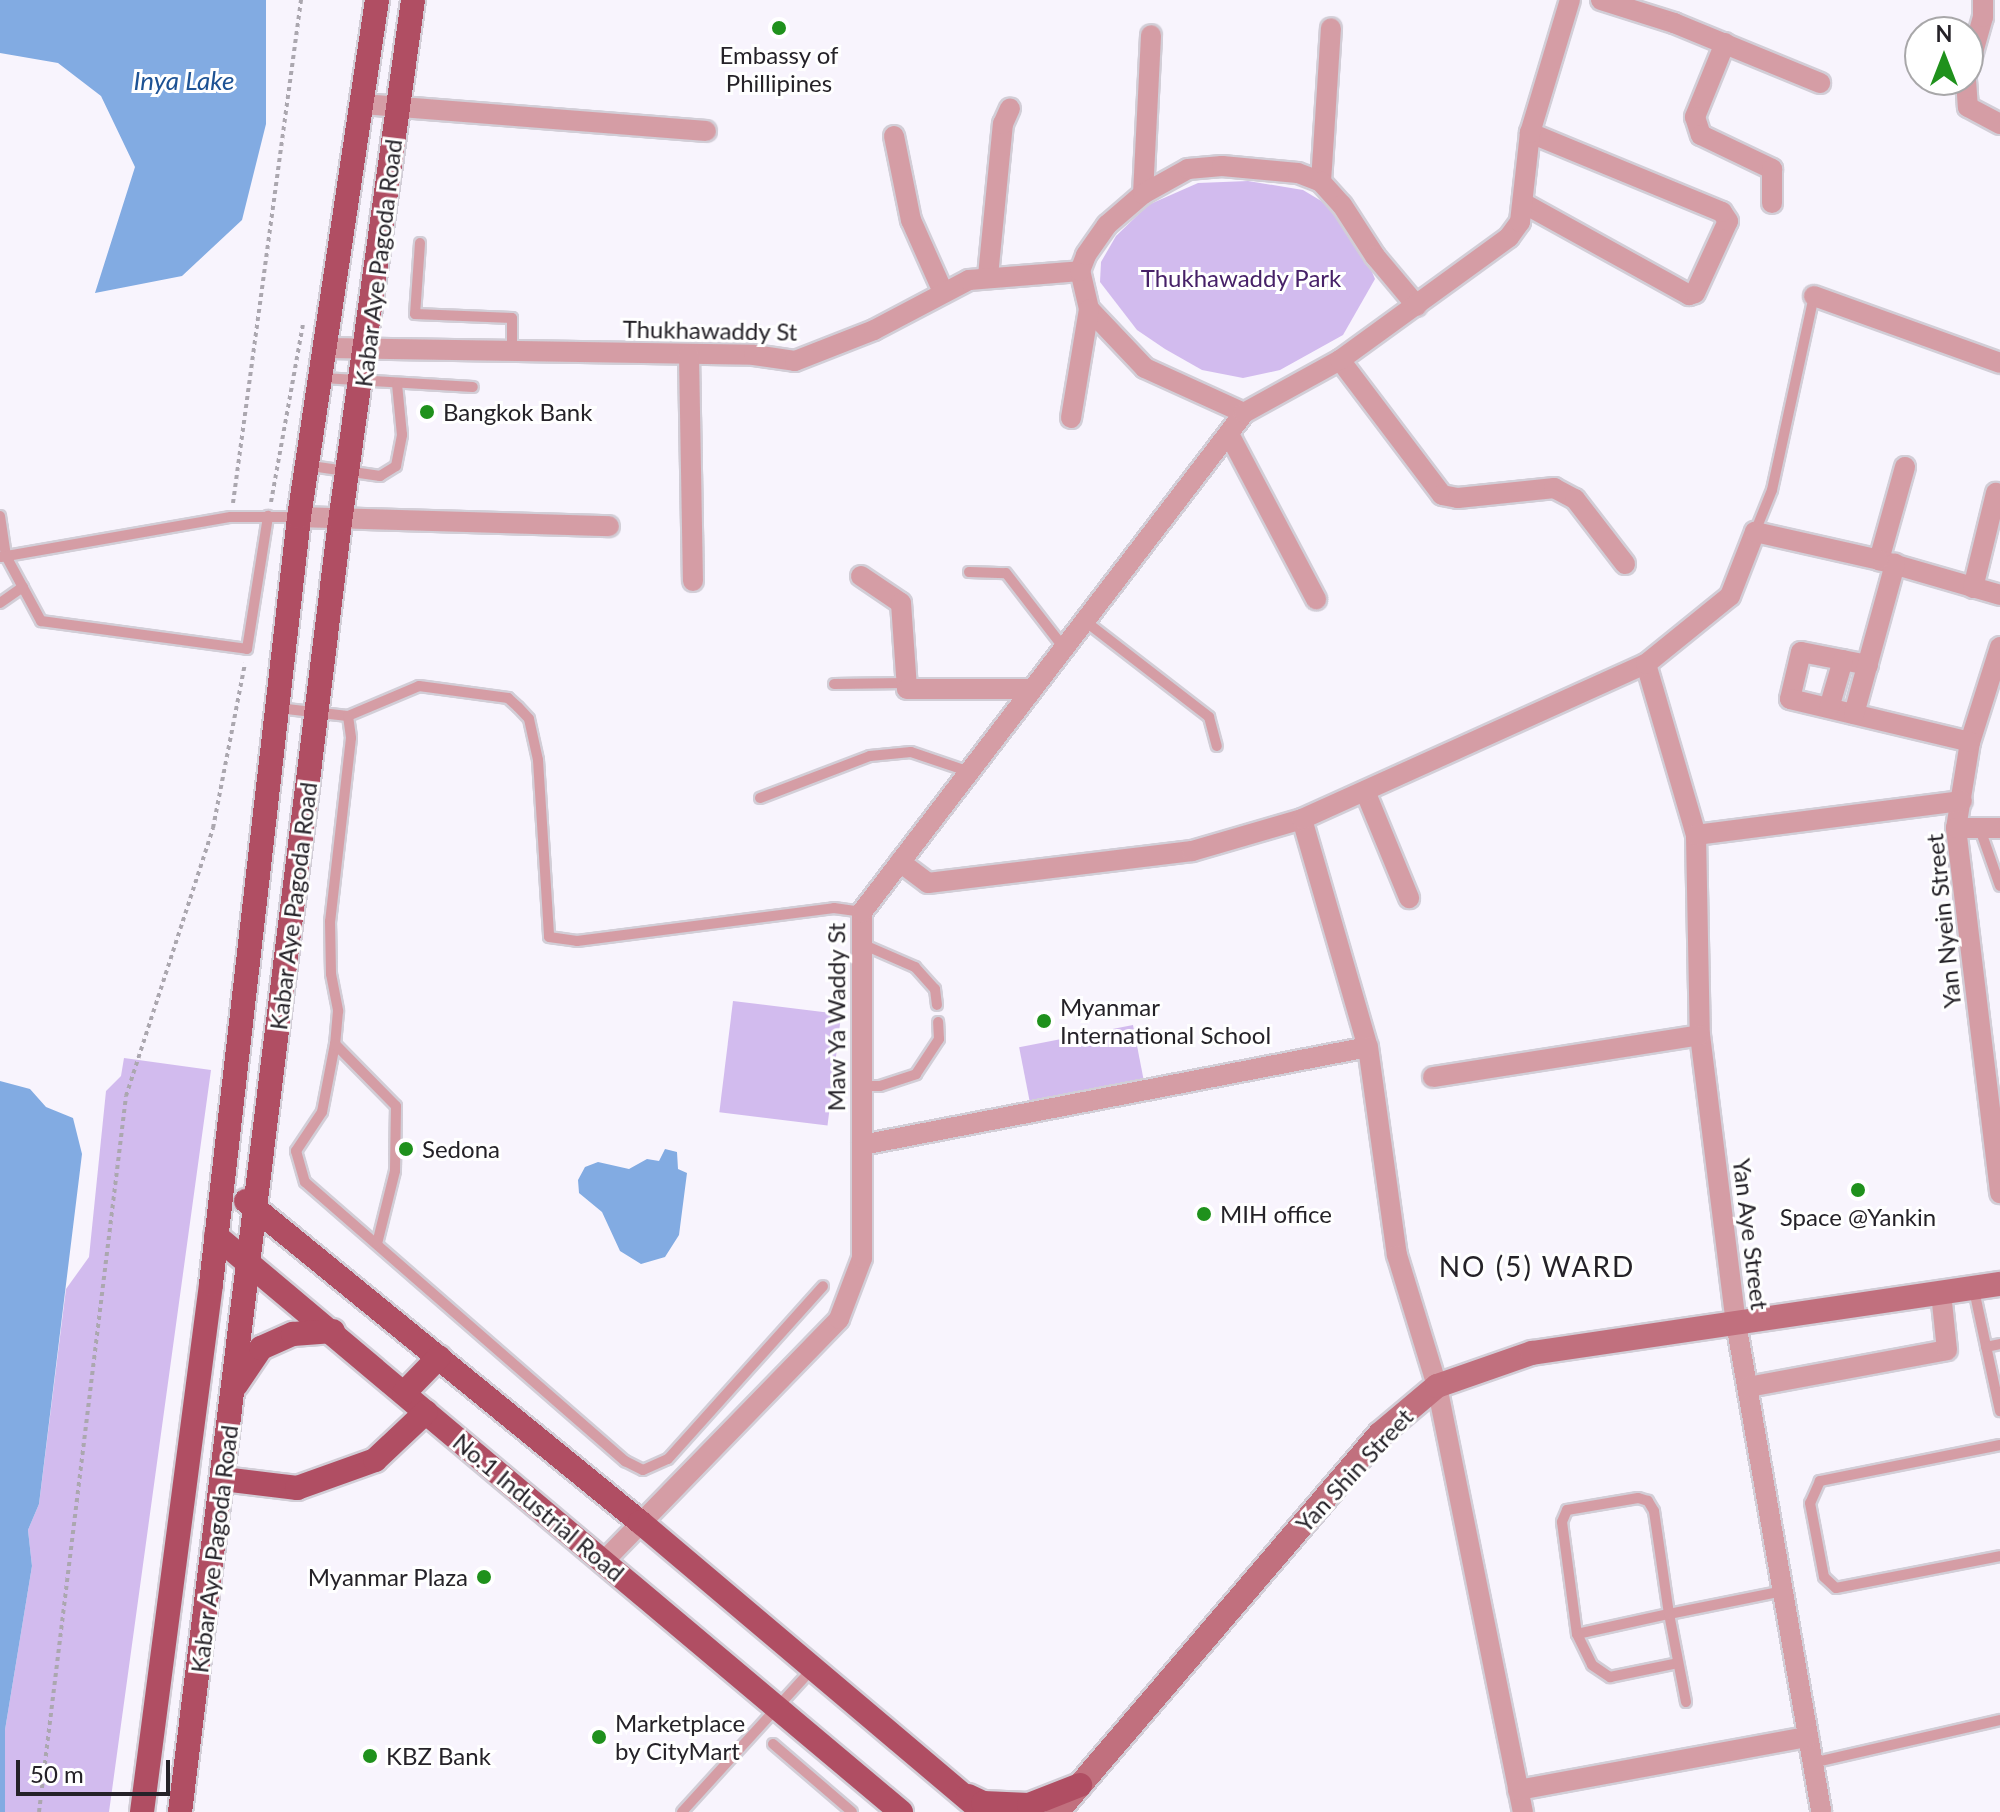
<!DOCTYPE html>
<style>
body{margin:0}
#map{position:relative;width:2000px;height:1812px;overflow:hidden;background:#f8f4fd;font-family:Lato,sans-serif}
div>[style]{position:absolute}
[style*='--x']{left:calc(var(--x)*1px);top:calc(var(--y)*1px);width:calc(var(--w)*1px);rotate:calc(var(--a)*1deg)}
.green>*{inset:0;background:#d2bbee;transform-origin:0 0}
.water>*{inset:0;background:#82abe2}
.path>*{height:4px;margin-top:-2px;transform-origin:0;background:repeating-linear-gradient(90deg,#aba7af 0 4px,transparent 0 8px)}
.roads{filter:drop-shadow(2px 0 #d2ced7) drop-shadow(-2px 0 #d2ced7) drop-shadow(0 2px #d2ced7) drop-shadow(0 -2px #d2ced7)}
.lane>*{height:10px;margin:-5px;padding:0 5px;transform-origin:5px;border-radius:5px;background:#d59da5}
.street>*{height:20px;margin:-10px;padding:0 10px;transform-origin:10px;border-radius:10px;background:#d59da5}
.secondary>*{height:24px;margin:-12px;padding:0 12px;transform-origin:12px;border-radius:12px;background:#c1707e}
.primary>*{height:24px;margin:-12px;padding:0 12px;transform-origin:12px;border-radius:12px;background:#b04e63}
.dots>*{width:22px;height:22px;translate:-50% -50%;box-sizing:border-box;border:4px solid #fff;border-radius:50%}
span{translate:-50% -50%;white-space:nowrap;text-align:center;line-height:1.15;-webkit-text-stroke:6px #fff;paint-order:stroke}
.poi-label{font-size:24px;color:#252228}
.left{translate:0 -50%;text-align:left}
.right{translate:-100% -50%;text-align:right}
.street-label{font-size:24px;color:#252228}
.park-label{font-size:24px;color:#472168}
.water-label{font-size:26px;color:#1d5294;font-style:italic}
.quarter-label{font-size:28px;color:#252228;letter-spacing:2px}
.north{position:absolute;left:1904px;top:16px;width:80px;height:80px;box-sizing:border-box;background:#fff;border:2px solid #a8a7a9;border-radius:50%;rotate:0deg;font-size:22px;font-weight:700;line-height:32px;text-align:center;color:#252228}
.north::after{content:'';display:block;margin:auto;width:28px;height:36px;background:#1f911c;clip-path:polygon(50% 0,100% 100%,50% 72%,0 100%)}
.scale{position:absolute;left:16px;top:1760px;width:154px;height:36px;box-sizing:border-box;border:4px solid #252228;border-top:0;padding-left:10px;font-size:24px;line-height:28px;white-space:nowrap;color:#252228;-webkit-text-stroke:6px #fff;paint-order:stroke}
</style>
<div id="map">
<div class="green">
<i style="clip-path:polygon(1248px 181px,1303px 190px,1333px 208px,1362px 248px,1375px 279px,1343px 335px,1280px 370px,1243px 378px,1202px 370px,1165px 349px,1137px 330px,1100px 282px,1101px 262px,1116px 236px,1148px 205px,1198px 183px)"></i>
<i style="left:733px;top:1001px;width:109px;height:112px;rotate:7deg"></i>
<i style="left:1133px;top:1025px;width:58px;height:116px;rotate:79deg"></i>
<i style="clip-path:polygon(124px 1058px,211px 1070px,109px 1812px,5px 1812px,5px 1730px,32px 1566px,28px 1530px,39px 1504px,66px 1289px,89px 1257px,106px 1091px,121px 1076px)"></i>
</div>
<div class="water">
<i style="clip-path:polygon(0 0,266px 0,266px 124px,242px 220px,182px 276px,95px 293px,135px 167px,101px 96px,58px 63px,0 53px)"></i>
<i style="clip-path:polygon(0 1081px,30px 1089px,46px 1107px,73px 1118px,82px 1154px,39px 1504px,28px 1530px,32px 1566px,5px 1730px,5px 1812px,0 1812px)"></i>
<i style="clip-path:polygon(665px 1149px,677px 1152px,678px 1169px,687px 1173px,679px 1235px,665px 1257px,641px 1264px,620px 1251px,602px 1212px,579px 1193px,578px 1180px,585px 1167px,598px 1162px,629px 1169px,647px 1159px,659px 1161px)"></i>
</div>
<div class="path">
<i style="--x:271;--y:502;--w:180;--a:-79.8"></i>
<i style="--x:233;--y:503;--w:508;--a:-82.3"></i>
<i style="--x:39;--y:1812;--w:721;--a:-83.07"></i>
<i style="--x:126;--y:1096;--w:282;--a:-72"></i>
<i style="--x:213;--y:828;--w:168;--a:-79"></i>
</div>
<div class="roads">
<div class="lane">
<i style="--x:420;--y:243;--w:71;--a:94"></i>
<i style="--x:415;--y:314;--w:97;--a:2.4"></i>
<i style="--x:512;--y:318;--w:34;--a:90"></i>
<i style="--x:323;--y:378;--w:150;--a:3.4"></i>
<i style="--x:311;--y:466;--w:70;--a:8.2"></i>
<i style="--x:380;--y:476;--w:19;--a:-32"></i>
<i style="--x:396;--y:466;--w:32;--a:-79"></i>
<i style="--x:402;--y:435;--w:51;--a:-95.6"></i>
<i style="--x:0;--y:516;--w:40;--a:81.5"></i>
<i style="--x:6;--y:556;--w:74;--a:61.7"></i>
<i style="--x:41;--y:621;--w:208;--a:7.7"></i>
<i style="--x:247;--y:649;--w:135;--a:-81"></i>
<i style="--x:1755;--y:532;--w:45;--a:-68"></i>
<i style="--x:1772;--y:490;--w:198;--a:-77.8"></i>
<i style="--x:1;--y:557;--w:233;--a:-9.9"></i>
<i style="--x:231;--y:517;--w:66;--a:0"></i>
<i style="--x:969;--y:572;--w:37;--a:2"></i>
<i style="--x:1006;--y:573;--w:95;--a:52.3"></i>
<i style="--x:0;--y:603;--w:28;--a:-35"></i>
<i style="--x:1085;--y:621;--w:157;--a:37.7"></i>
<i style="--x:1209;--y:717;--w:30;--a:75"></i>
<i style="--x:834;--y:684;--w:71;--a:-0.8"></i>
<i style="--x:278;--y:708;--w:70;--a:6.5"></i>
<i style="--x:348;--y:716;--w:22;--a:82"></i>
<i style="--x:351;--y:738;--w:184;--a:96.5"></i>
<i style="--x:330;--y:921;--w:53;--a:88.9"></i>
<i style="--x:331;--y:974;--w:38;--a:79"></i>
<i style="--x:338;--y:1011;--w:33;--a:95"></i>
<i style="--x:335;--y:1044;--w:69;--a:100.8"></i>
<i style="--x:322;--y:1112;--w:47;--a:123.7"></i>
<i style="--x:296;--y:1151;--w:32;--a:74"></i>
<i style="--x:305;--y:1182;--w:425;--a:41.1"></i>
<i style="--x:625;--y:1461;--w:20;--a:27"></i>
<i style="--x:643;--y:1470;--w:27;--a:-24"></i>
<i style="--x:668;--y:1459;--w:232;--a:-48.1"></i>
<i style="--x:348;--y:716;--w:77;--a:-22.9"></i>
<i style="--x:419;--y:686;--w:90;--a:7.7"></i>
<i style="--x:508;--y:698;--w:13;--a:42"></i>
<i style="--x:518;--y:707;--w:16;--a:47"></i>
<i style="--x:529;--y:719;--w:42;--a:77.6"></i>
<i style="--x:538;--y:760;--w:177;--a:86.4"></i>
<i style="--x:549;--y:937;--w:28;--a:8"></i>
<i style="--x:577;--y:941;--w:259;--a:-7.3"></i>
<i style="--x:834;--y:908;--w:28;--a:8"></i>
<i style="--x:760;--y:798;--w:118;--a:-20.9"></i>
<i style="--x:870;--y:756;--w:41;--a:-5.6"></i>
<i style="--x:911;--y:752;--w:62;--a:18.7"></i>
<i style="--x:1980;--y:829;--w:60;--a:70.7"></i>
<i style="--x:862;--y:944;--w:58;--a:23.5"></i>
<i style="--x:915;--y:967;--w:30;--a:48"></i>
<i style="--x:935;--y:989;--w:16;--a:83"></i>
<i style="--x:335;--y:1044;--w:87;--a:45.5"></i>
<i style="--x:396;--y:1106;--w:65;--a:90.9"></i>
<i style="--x:395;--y:1171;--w:75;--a:103.9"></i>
<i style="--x:862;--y:1086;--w:18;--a:0"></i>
<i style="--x:880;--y:1086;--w:38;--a:-18"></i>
<i style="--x:916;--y:1074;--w:42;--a:-56.7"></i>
<i style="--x:939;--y:1039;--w:17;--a:-93"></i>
<i style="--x:1974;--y:1290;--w:124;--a:77.9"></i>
<i style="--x:1986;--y:1347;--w:14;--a:-12"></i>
<i style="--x:2000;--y:1445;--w:184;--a:168.7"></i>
<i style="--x:1820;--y:1481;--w:24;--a:114"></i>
<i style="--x:1810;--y:1503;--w:75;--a:79.3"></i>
<i style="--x:1824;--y:1577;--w:16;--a:43"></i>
<i style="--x:1836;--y:1588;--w:167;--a:-11"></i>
<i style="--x:1577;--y:1634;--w:34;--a:64"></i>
<i style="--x:1592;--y:1665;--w:22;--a:34"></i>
<i style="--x:1610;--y:1677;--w:69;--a:-11.6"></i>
<i style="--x:1686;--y:1702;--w:90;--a:-100.9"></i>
<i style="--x:1669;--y:1614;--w:104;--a:-98.3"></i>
<i style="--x:1654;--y:1511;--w:12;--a:-121"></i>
<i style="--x:1648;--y:1501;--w:10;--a:-163"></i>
<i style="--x:1638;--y:1498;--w:72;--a:170.4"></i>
<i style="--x:1567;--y:1510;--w:13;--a:113"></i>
<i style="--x:1562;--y:1522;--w:113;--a:82.4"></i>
<i style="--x:1577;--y:1634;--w:94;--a:-12.3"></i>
<i style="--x:1669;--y:1614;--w:116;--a:-11.4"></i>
<i style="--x:773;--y:1744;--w:104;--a:40.7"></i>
<i style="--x:1812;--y:1763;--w:193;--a:-12.9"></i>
<i style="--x:682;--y:1812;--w:192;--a:-47.7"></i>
</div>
<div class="street">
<i style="--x:1601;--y:0;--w:77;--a:17.5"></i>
<i style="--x:1674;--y:23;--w:158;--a:22.3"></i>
<i style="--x:1725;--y:43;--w:80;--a:112.1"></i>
<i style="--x:1695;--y:117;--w:19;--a:72"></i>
<i style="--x:1701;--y:135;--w:79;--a:25.6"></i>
<i style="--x:1772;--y:169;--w:34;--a:90"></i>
<i style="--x:1968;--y:70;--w:55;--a:-74.2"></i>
<i style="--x:1983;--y:17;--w:17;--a:-90"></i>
<i style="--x:1966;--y:80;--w:27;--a:86"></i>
<i style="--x:1968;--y:107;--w:36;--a:28"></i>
<i style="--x:363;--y:104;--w:344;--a:4.5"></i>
<i style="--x:894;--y:136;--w:86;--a:78.6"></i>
<i style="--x:911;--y:220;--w:79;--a:66"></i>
<i style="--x:1321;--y:182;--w:154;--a:-86.3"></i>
<i style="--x:1143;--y:194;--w:159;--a:-87.1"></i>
<i style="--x:1523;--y:203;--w:190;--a:29"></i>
<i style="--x:1689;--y:295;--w:6;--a:-18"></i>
<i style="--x:1695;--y:293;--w:79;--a:-65.4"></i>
<i style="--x:1728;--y:221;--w:11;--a:-124"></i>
<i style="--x:1722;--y:212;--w:208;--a:-157.6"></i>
<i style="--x:988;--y:276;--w:153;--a:-84.4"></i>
<i style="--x:1003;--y:124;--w:17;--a:-66"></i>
<i style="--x:1814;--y:296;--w:198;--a:19.8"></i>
<i style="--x:328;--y:348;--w:426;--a:0.9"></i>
<i style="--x:754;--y:355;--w:41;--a:8.3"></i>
<i style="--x:795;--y:361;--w:85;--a:-21.4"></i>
<i style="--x:874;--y:330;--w:107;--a:-27.8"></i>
<i style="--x:969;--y:280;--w:111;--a:-4.6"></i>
<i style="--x:689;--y:355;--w:226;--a:89"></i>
<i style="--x:1340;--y:360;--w:169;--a:52.9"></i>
<i style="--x:1442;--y:495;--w:16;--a:11"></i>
<i style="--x:1458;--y:498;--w:97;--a:-5.9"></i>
<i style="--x:1554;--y:488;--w:24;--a:28"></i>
<i style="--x:1575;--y:499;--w:82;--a:52.4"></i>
<i style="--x:1244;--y:413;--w:109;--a:-155.6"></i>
<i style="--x:1145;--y:368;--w:81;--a:-133.5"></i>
<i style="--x:1089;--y:309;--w:39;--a:-103"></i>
<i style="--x:1080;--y:271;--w:17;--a:-69"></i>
<i style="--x:1086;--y:255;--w:37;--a:-55"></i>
<i style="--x:1107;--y:225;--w:48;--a:-40.7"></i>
<i style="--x:1143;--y:194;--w:51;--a:-29.1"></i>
<i style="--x:1188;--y:169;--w:34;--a:-5"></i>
<i style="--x:1222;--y:166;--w:76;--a:5.3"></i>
<i style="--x:1298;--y:173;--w:25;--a:21"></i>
<i style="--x:1321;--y:182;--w:31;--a:48"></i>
<i style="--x:1342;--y:205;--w:61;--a:57.1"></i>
<i style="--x:1375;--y:256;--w:65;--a:50"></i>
<i style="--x:1071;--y:418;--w:110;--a:-80.6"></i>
<i style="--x:1229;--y:434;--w:187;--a:62.2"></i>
<i style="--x:1905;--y:467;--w:97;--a:105.6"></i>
<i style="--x:1879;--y:560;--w:126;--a:16.1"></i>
<i style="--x:299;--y:517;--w:310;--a:1.7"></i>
<i style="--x:861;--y:576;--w:48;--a:34"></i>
<i style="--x:901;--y:603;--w:86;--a:86"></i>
<i style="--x:907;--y:689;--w:125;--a:0"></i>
<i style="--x:1973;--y:588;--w:98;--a:-76.4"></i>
<i style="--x:2000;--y:647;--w:100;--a:107.5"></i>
<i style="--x:1970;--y:742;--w:87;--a:99.2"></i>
<i style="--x:1956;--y:828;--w:368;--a:83.1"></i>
<i style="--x:1646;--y:664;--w:178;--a:73.7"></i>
<i style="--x:1696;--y:835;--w:200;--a:88.9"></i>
<i style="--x:1700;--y:1035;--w:290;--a:82.9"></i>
<i style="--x:1736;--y:1323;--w:496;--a:80.1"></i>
<i style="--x:1868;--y:665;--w:68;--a:-169"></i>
<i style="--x:1801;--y:652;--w:48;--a:103.2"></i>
<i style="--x:1790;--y:699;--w:185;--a:13.4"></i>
<i style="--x:1829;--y:708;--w:50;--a:-73.7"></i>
<i style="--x:1854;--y:714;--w:156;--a:-74.7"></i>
<i style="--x:1365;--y:791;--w:116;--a:67.6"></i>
<i style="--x:1302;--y:819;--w:237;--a:73.9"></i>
<i style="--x:1368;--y:1047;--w:210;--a:82.1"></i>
<i style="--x:1397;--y:1255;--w:137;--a:73"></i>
<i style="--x:1437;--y:1386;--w:435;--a:78.6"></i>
<i style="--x:1956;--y:828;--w:44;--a:0"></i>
<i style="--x:1696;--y:835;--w:268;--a:-7.3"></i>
<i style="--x:900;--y:862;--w:35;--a:37"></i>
<i style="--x:928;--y:883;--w:266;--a:-6.9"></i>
<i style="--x:1192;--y:851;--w:115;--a:-16.2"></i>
<i style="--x:1302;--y:819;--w:377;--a:-24.3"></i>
<i style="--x:1646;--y:664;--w:108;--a:-39"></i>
<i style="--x:1730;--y:596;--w:69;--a:-68.7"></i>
<i style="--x:1755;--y:532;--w:127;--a:12.7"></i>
<i style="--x:1433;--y:1077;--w:270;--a:-8.9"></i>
<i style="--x:862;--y:1145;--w:515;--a:-10.96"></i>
<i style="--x:1748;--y:1387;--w:202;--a:-10.5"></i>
<i style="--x:1947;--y:1350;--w:57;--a:-96"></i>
<i style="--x:604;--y:1561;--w:337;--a:-45.8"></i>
<i style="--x:839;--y:1319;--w:65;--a:-69.3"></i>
<i style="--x:862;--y:1258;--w:346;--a:-90"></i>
<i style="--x:862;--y:912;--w:628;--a:-52.56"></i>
<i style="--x:1244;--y:413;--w:110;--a:-28.9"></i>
<i style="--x:1340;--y:360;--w:209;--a:-36"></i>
<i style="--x:1509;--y:237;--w:19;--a:-54"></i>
<i style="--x:1520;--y:222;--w:90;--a:-83.6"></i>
<i style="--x:1530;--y:133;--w:139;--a:-73.3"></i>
<i style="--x:1518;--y:1790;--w:295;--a:-10.4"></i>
</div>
<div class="secondary">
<i style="--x:1057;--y:1812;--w:497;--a:-49.5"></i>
<i style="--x:1380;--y:1434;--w:75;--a:-40.1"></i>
<i style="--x:1437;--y:1386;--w:101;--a:-19.2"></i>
<i style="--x:1532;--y:1353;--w:473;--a:-8.4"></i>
</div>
<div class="primary">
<i style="--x:246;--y:1201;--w:508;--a:39.17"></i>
<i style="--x:640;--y:1522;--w:449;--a:40.2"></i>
<i style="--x:216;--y:1236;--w:895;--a:40.06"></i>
<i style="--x:236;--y:1385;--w:45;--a:-56"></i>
<i style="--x:261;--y:1348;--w:35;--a:-24"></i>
<i style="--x:293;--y:1334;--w:40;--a:-4.3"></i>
<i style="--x:404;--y:1393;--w:50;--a:-45.8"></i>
<i style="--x:223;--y:1479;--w:75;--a:6.9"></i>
<i style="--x:297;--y:1488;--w:83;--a:-19.7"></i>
<i style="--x:375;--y:1460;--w:70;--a:-43.3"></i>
<i style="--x:968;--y:1796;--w:17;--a:25"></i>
<i style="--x:983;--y:1803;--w:46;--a:2.5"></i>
<i style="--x:1029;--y:1805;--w:55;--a:-21.4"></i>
<i style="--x:142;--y:1812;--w:532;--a:-82.55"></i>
<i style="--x:211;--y:1284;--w:772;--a:-83.45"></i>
<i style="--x:299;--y:517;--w:523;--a:-81.42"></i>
<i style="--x:180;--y:1812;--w:1300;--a:-82.93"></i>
<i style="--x:340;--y:522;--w:527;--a:-82.04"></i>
</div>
</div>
<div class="dots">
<i style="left:779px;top:28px;background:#1f911c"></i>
<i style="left:427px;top:412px;background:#1f911c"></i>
<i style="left:1044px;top:1021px;background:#1f911c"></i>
<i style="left:406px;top:1149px;background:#1f911c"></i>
<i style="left:1858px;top:1190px;background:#1f911c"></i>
<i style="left:1204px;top:1214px;background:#1f911c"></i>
<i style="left:484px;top:1577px;background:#1f911c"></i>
<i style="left:599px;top:1737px;background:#1f911c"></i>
<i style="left:370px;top:1756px;background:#1f911c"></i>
</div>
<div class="poi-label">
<span style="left:779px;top:69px">Embassy of<br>Phillipines</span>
<span class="left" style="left:443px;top:412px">Bangkok Bank</span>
<span class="left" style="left:1060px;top:1021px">Myanmar<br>International School</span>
<span class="left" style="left:422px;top:1149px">Sedona</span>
<span class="left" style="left:1220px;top:1214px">MIH office</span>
<span style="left:1858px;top:1217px">Space @Yankin</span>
<span class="right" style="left:468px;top:1577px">Myanmar Plaza</span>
<span class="left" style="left:615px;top:1737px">Marketplace<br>by CityMart</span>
<span class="left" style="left:386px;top:1756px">KBZ Bank</span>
</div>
<div class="street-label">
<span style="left:378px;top:263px;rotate:-83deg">Kabar Aye Pagoda Road</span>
<span style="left:710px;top:330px;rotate:1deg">Thukhawaddy St</span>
<span style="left:293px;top:906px;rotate:-83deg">Kabar Aye Pagoda Road</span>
<span style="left:1943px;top:921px;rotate:-96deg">Yan Nyein Street</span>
<span style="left:836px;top:1017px;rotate:-90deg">Maw Ya Waddy St</span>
<span style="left:1751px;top:1234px;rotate:83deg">Yan Aye Street</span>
<span style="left:1354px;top:1470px;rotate:-47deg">Yan Shin Street</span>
<span style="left:539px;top:1507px;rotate:40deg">No.1 Industrial Road</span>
<span style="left:214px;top:1549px;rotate:-83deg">Kabar Aye Pagoda Road</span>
</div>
<div class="park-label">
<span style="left:1241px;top:278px">Thukhawaddy Park</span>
</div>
<div class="water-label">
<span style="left:184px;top:81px">Inya Lake</span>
</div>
<div class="quarter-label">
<span style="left:1537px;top:1266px">NO (5) WARD</span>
</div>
<div class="north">N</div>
<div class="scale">50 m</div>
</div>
